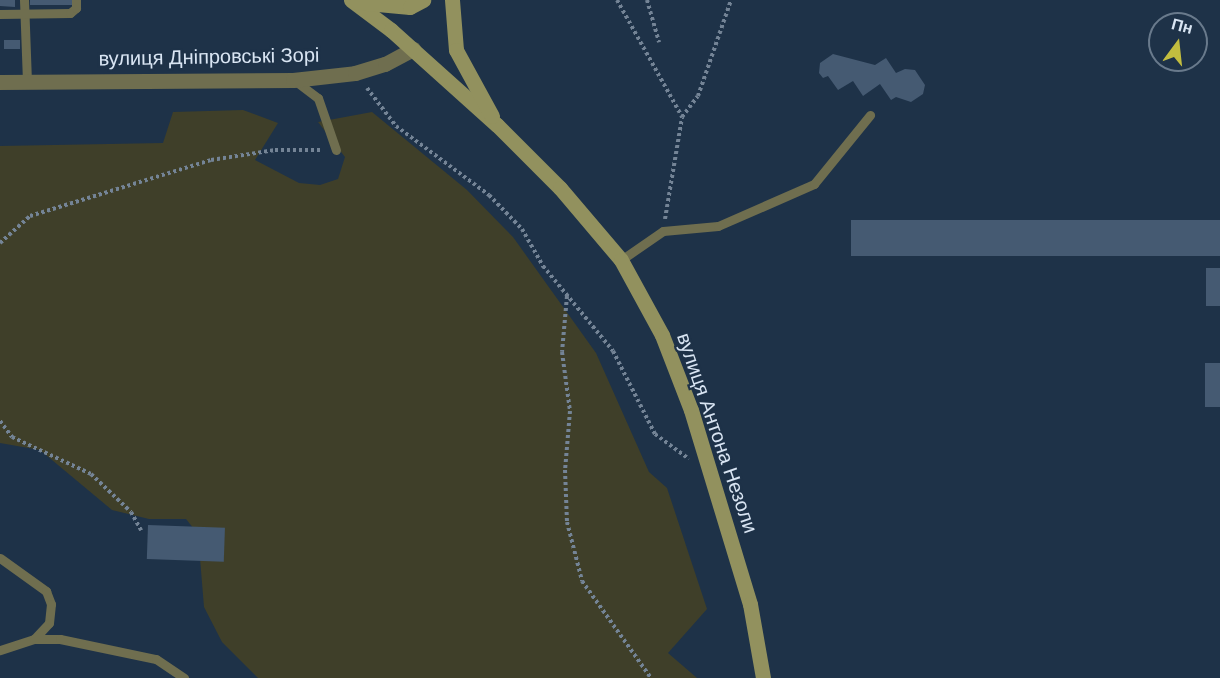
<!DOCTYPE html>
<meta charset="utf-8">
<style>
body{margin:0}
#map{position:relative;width:1220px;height:678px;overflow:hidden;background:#1e3248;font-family:Arial,sans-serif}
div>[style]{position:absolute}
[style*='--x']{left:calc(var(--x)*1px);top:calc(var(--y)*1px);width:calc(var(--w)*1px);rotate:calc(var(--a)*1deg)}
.green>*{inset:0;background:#3f3f29}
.building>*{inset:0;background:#455a72;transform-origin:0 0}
.path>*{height:4px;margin-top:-2px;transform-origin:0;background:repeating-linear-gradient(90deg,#748496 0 3px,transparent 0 6px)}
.lane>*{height:9px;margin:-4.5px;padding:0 4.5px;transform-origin:4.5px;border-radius:4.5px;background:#6f6e4f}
.street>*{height:15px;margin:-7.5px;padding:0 7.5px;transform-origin:7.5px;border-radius:7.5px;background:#6f6e4f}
.secondary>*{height:15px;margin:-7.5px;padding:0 7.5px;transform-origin:7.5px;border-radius:7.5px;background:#92915e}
span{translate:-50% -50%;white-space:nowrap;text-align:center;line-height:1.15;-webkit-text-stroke:4.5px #1e3248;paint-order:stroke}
.street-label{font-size:20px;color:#d9e5f3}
.north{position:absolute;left:1148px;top:12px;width:60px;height:60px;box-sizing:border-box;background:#1e3248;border:2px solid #697a8c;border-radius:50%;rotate:15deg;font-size:16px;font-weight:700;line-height:24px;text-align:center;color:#d9e5f3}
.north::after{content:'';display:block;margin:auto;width:21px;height:27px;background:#c2bd3f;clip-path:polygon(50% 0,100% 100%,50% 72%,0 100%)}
</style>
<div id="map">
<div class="green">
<i style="clip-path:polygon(243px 110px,278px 123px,255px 160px,299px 183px,320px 185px,338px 179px,345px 157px,318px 122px,372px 112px,467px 190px,513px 237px,596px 353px,649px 472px,667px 488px,707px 609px,668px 653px,697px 678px,258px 678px,222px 642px,204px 607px,198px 534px,186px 519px,149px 519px,112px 510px,40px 450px,0 443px,0 146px,163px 143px,173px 112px)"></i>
</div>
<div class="building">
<i style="clip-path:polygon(0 0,15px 0,15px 7px,0 6px)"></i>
<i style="left:30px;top:0;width:43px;height:5px"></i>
<i style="left:4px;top:40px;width:16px;height:9px"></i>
<i style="clip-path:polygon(833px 54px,875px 65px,886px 58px,896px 73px,905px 69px,915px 70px,925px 85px,923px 94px,911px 102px,896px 97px,891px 100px,880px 84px,863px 96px,853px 81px,838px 90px,828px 76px,823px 78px,819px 73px,820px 63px)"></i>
<i style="left:1220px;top:220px;width:36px;height:369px;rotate:90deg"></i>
<i style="left:1206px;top:268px;width:14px;height:38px"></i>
<i style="left:1205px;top:363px;width:15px;height:44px"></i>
<i style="left:148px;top:525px;width:77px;height:34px;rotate:2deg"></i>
</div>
<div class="path">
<i style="--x:617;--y:0;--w:134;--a:60.9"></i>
<i style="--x:647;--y:0;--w:44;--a:74.1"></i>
<i style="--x:367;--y:88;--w:48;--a:52.7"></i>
<i style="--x:396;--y:126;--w:116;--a:36.6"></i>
<i style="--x:489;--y:195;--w:47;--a:45.9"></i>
<i style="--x:522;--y:229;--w:43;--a:60.4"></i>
<i style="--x:543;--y:266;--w:110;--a:50.5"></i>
<i style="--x:613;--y:351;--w:93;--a:63.2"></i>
<i style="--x:655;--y:434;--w:42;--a:36.3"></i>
<i style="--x:665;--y:219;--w:103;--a:-80.5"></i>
<i style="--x:682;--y:117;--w:26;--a:-53"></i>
<i style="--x:698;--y:96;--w:102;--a:-71"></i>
<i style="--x:0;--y:243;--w:40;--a:-42"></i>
<i style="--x:30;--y:216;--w:189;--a:-17.2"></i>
<i style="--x:211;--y:160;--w:65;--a:-8.9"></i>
<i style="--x:275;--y:150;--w:46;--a:0"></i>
<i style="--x:567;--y:296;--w:56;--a:95.1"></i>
<i style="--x:562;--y:352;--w:60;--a:82.3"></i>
<i style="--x:570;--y:411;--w:59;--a:94.8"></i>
<i style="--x:565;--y:470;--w:52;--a:87.8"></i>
<i style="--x:567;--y:522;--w:61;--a:75.7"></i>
<i style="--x:582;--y:581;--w:119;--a:54.6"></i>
<i style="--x:0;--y:421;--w:20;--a:53"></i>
<i style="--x:12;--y:437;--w:87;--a:25.1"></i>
<i style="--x:91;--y:474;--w:55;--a:43.5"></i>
<i style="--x:131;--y:512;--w:21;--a:61"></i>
</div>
<div class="lane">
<i style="--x:24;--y:0;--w:81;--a:87.9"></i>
<i style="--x:0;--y:14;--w:70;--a:-0.8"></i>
<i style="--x:70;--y:13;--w:8;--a:-40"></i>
<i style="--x:76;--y:8;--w:8;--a:-90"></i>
<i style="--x:294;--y:80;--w:30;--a:37"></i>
<i style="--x:318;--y:98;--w:55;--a:70.9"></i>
<i style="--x:621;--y:260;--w:51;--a:-34.6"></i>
<i style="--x:663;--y:231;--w:55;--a:-5.2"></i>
<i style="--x:718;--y:226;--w:105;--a:-23.6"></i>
<i style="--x:814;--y:184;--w:89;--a:-50.9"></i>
<i style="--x:0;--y:558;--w:57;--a:35.7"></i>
<i style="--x:46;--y:591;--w:14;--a:69"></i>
<i style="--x:51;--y:604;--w:19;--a:96"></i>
<i style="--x:49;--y:623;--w:22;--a:133"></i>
<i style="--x:34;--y:639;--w:36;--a:162"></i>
<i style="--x:34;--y:639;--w:26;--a:0"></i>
<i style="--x:60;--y:639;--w:98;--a:11.8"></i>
<i style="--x:156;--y:659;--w:34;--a:34"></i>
</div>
<div class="street">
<i style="--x:0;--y:82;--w:293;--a:-0.4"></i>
<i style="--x:293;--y:80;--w:62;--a:-6.4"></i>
<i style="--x:355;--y:73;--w:31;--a:-17"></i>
<i style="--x:385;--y:64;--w:32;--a:-28"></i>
</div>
<div class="secondary">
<i style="--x:351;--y:0;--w:50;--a:36.9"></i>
<i style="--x:391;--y:30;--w:142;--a:41.9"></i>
<i style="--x:497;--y:125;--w:89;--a:45"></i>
<i style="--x:560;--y:188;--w:94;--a:49.7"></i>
<i style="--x:621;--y:260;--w:85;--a:61.3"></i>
<i style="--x:662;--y:335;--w:80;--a:68.9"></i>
<i style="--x:691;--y:410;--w:203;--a:73.1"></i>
<i style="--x:750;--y:604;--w:75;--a:80"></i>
<i style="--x:452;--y:0;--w:50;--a:85.4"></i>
<i style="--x:456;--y:50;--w:75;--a:61.4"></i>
<i style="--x:356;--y:2;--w:54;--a:5.3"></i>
<i style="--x:410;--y:7;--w:15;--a:-28"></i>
</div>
<div class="street-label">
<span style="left:209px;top:57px;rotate:-1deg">вулиця Дніпровські Зорі</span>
<span style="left:717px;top:433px;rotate:71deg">вулиця Антона Незоли</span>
</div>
<div class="north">Пн</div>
</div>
